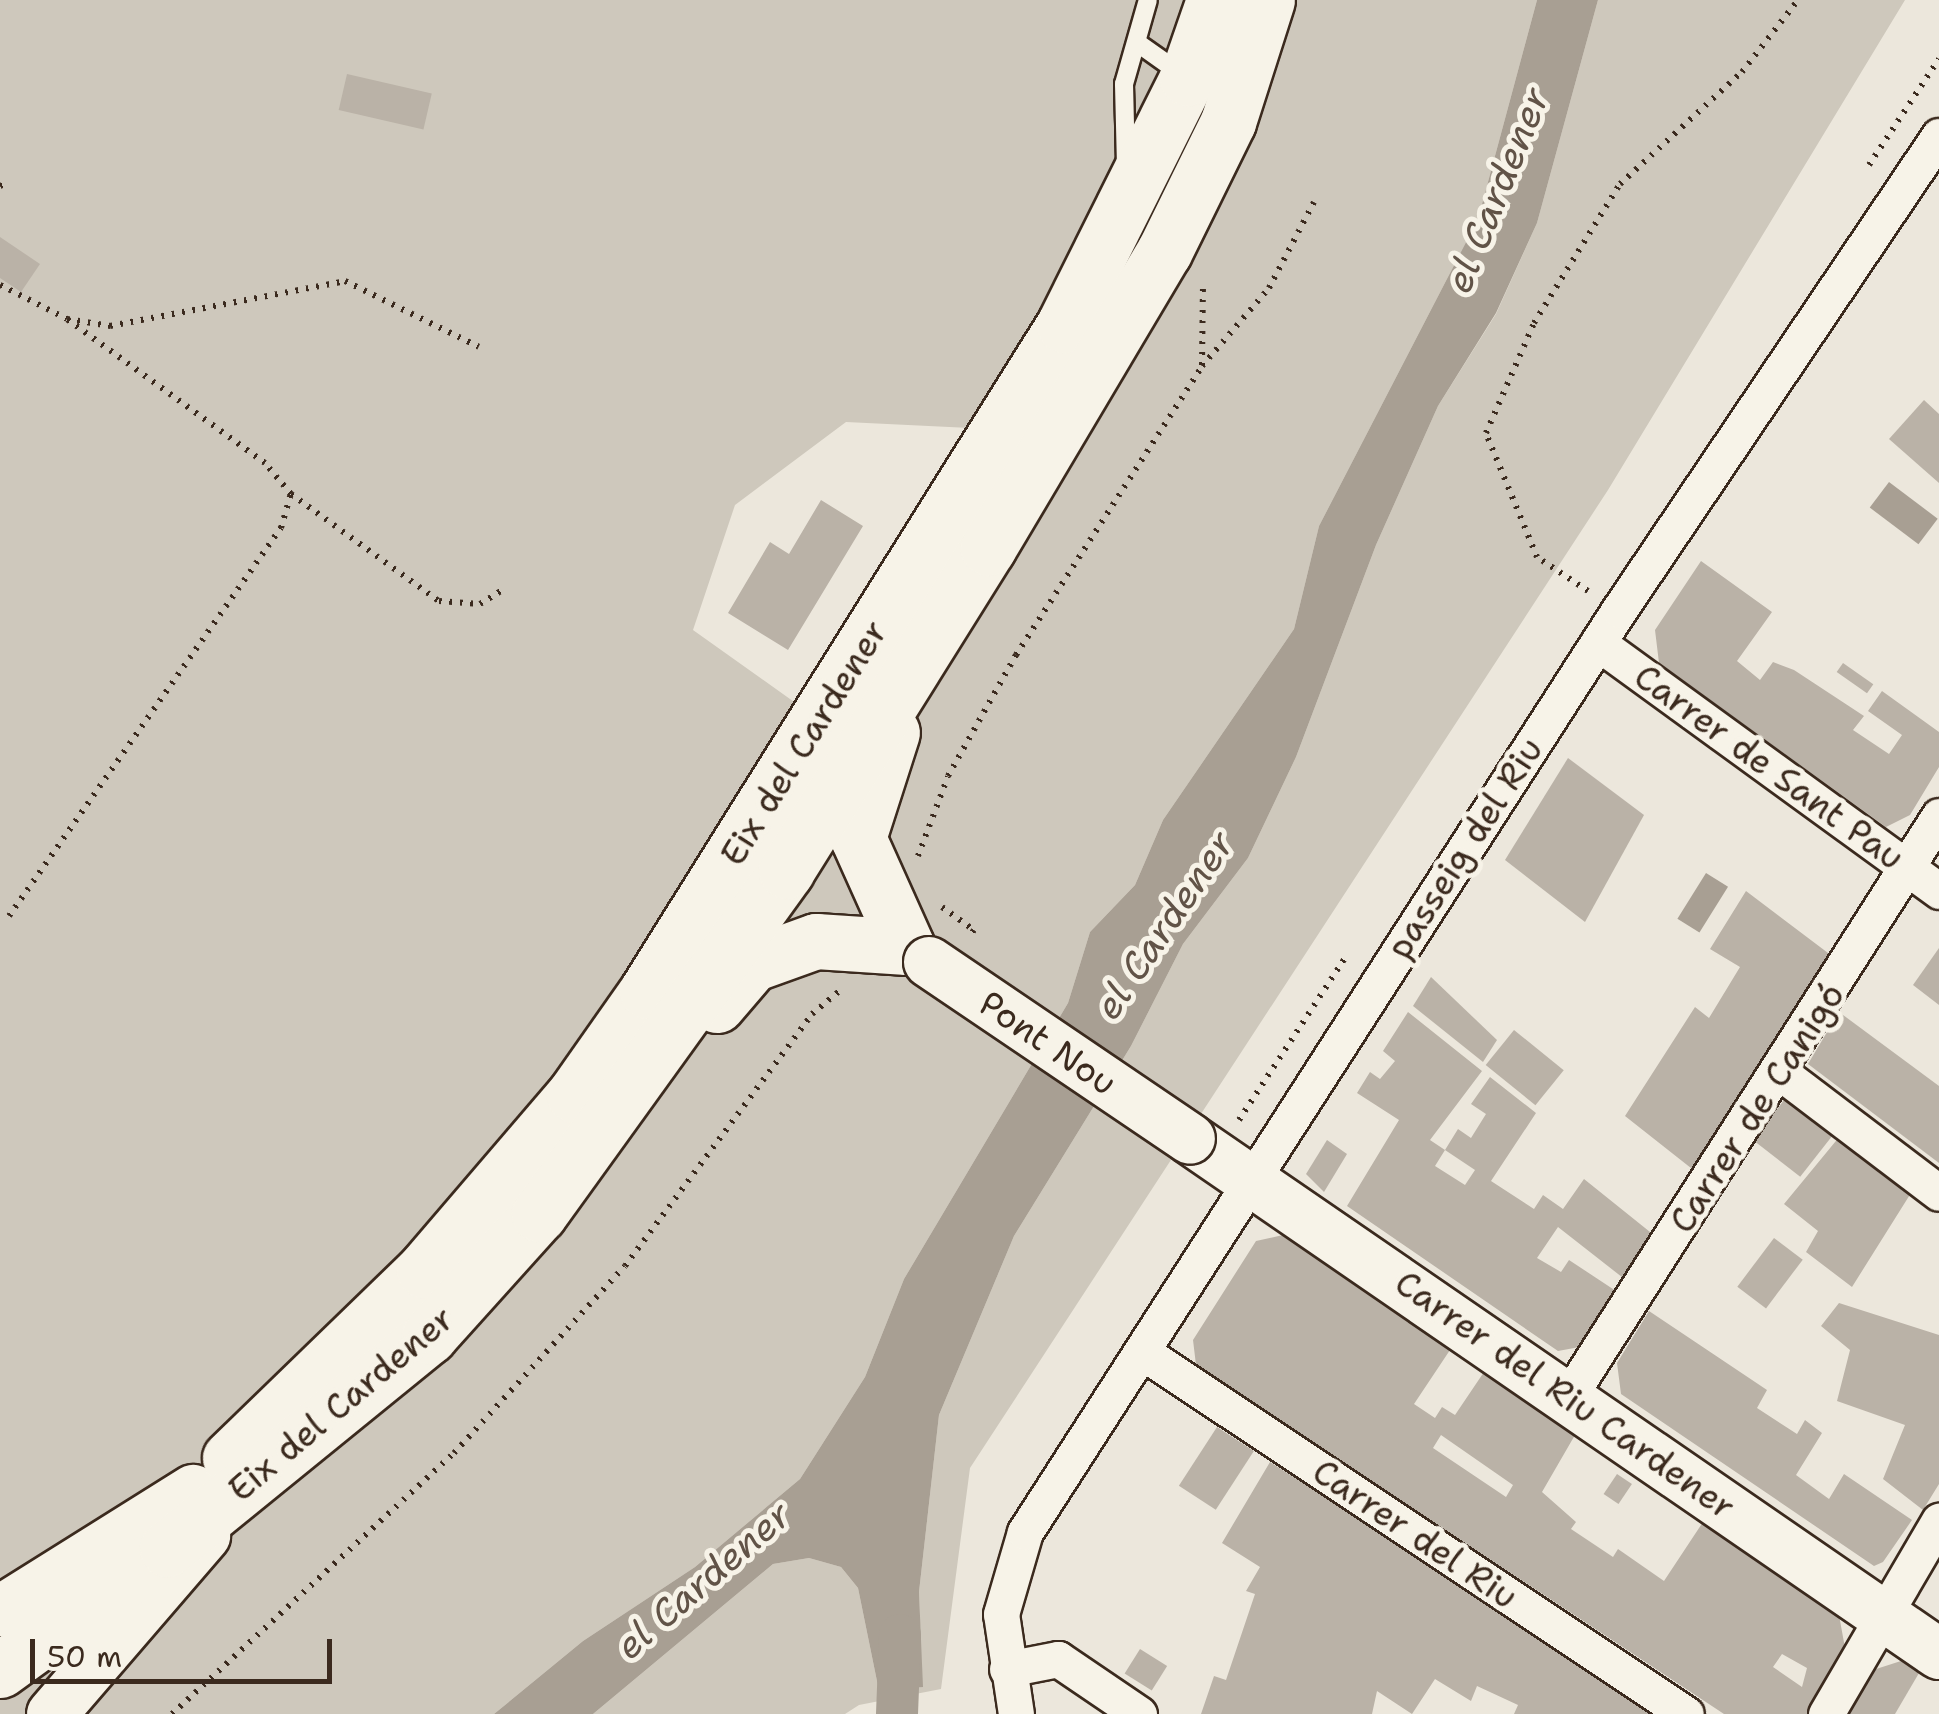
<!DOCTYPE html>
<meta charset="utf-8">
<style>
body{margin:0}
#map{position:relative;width:1939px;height:1714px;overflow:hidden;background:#ece7dc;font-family:"Shantell Sans",sans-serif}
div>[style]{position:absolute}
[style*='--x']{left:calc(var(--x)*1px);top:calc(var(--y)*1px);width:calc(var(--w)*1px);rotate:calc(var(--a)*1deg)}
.green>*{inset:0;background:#cec8bc}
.water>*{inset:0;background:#a89f93;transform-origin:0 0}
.canal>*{height:42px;margin:-21px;padding:0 21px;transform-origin:21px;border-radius:21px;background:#a89f93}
.building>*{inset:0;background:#bab2a7;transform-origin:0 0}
.path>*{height:6px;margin-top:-3px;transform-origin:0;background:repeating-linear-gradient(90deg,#3b2a1e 0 2.5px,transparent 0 10.5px)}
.roads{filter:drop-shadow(2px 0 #3b2a1e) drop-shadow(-2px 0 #3b2a1e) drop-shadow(0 2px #3b2a1e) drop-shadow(0 -2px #3b2a1e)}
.lane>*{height:18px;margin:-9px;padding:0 9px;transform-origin:9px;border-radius:9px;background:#f7f3e8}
.street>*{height:35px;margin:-17.5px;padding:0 17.5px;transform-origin:17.5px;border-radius:17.5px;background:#f7f3e8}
.secondary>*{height:50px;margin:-25px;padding:0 25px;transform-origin:25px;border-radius:25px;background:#f7f3e8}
.primary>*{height:55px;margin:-27.5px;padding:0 27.5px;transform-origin:27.5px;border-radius:27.5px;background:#f7f3e8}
.bridges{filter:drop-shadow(2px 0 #3b2a1e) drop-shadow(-2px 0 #3b2a1e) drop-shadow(0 2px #3b2a1e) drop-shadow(0 -2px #3b2a1e)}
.secondary-bridge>*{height:50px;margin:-25px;padding:0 25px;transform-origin:25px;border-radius:25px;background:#f7f3e8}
span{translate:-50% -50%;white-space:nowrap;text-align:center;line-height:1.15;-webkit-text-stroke:10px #f7f3e8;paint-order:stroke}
.street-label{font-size:35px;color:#3b2a1e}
.water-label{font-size:38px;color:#615347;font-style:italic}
.scale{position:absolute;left:30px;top:1639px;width:302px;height:45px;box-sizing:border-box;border:5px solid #3b2a1e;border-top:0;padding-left:12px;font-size:30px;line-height:35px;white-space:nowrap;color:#3b2a1e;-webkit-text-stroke:8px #f7f3e8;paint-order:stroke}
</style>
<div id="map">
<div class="green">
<i style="clip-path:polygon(evenodd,0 0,1537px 0,1478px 219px,1319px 526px,1294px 629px,1163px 820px,1135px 885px,1090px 932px,1068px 1003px,904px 1279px,865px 1377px,800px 1479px,695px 1567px,583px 1641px,494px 1714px,0 1714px,0 0,846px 422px,970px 428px,804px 709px,693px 630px,735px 505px,846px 422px)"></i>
<i style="clip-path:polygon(1598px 0,1905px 0,1608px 490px,970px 1468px,941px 1689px,859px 1705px,845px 1714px,593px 1714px,773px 1564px,809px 1558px,841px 1567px,858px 1588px,879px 1691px,922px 1687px,919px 1592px,939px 1415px,1014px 1236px,1131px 1046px,1183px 944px,1248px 858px,1296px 757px,1376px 545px,1438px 406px,1496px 314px,1537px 223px)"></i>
</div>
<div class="water">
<i style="clip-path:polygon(1537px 0,1598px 0,1537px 223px,1496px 313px,1438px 406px,1376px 545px,1296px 757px,1248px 858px,1183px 944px,1131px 1046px,1014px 1236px,939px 1415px,919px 1592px,923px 1687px,879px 1691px,858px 1588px,841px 1567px,809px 1558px,773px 1564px,593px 1714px,494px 1714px,583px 1641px,695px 1567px,800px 1479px,865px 1377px,904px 1279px,1068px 1003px,1090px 932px,1135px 885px,1163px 820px,1294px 629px,1319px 526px,1478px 219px)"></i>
<i style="left:1889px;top:482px;width:61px;height:32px;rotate:37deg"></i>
<i style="left:1706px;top:873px;width:26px;height:54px;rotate:32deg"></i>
</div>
<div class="canal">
<i style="--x:897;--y:1714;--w:79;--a:-87.8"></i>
</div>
<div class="building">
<i style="left:347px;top:74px;width:87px;height:37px;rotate:13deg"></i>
<i style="clip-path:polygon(0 237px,40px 264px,21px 292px,0 278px)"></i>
<i style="clip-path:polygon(1924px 400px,1939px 414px,1939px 483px,1889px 439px)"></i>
<i style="clip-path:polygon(821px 500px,863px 526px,788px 650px,728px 613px,770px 542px,789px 554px)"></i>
<i style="clip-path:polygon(1701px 561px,1772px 612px,1737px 661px,1760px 680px,1773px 662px,1794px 670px,1864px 716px,1853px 730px,1889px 754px,1902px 735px,1868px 711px,1882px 691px,1939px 732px,1939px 767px,1910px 815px,1886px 827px,1659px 663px,1655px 630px)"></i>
<i style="left:1843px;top:663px;width:37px;height:11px;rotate:35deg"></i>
<i style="clip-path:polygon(1568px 758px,1644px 815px,1585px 922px,1505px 860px)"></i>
<i style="clip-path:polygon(1746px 891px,1832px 956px,1696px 1172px,1625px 1116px,1695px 1007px,1709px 1018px,1740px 967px,1710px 949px)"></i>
<i style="clip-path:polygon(1939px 948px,1939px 1005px,1913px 985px)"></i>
<i style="clip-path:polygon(1431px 977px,1497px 1040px,1483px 1062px,1413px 1006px)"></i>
<i style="clip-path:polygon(1408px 1012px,1482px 1071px,1430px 1140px,1445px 1150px,1435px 1166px,1465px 1185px,1475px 1170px,1445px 1150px,1458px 1129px,1471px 1138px,1486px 1114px,1471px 1104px,1490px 1077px,1536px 1113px,1491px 1181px,1534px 1209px,1543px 1195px,1563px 1209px,1584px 1179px,1655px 1236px,1627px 1281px,1558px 1227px,1537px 1258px,1561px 1272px,1569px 1260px,1619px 1293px,1585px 1346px,1558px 1351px,1347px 1206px,1399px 1120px,1357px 1093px,1370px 1072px,1380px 1079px,1395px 1061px,1383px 1051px)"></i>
<i style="clip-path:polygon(1839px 1012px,1939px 1086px,1939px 1163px,1808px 1064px)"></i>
<i style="left:1514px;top:1030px;width:64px;height:45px;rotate:39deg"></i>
<i style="left:1788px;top:1095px;width:60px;height:57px;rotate:38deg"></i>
<i style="clip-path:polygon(1840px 1136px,1911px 1193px,1852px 1287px,1806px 1252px,1818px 1231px,1784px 1204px)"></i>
<i style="clip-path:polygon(1327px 1140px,1347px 1154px,1324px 1192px,1306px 1174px)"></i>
<i style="clip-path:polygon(evenodd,1283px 1235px,1450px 1350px,1414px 1404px,1435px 1418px,1442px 1407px,1455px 1415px,1484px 1372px,1575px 1435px,1542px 1492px,1576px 1522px,1571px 1529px,1613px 1557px,1618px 1549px,1664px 1581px,1703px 1522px,1839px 1615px,1845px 1648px,1808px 1714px,1724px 1714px,1196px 1365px,1193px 1340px,1256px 1241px,1283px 1235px,1441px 1435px,1513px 1485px,1506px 1497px,1433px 1448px,1441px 1435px,1283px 1235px,1782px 1654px,1807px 1668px,1802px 1687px,1773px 1667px,1782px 1654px)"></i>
<i style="left:1774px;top:1238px;width:36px;height:61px;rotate:37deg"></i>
<i style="clip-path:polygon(1839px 1303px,1939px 1335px,1939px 1484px,1923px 1510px,1883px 1479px,1905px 1425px,1837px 1401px,1850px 1350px,1821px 1326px)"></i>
<i style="clip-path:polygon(1649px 1311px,1767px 1390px,1757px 1408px,1797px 1434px,1805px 1420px,1822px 1433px,1796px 1475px,1829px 1499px,1844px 1474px,1912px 1520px,1883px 1562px,1874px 1566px,1621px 1394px,1617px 1363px)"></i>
<i style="left:1217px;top:1427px;width:44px;height:70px;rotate:33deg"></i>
<i style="clip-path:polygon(1270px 1462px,1361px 1520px,1651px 1714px,1514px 1714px,1518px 1705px,1477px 1686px,1471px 1701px,1435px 1679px,1412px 1714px,1377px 1691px,1372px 1714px,1201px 1714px,1214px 1676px,1226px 1680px,1255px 1594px,1246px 1591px,1260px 1567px,1222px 1543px)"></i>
<i style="left:1617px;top:1474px;width:18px;height:24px;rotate:34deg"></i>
<i style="left:1140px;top:1649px;width:32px;height:29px;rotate:32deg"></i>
<i style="clip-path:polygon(1901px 1661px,1919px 1673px,1895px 1714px,1848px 1714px,1873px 1670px)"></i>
</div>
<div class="path">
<i style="--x:1869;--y:165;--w:127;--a:-56.6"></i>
<i style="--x:0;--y:186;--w:9;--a:-21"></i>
<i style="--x:0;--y:285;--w:75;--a:26.9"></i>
<i style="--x:67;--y:319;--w:44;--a:9.2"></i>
<i style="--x:110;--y:326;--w:239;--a:-10.8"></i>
<i style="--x:345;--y:281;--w:149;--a:26.2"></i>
<i style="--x:1202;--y:365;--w:82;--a:-89.3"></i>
<i style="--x:291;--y:494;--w:183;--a:35.9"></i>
<i style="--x:439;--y:601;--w:41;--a:4.2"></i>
<i style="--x:480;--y:604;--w:28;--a:-32"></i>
<i style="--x:1588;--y:591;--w:61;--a:-146.3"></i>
<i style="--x:1537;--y:557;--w:134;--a:-112.4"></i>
<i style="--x:1486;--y:433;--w:120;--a:-66.4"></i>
<i style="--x:1534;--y:323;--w:163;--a:-58.3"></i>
<i style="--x:1620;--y:184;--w:166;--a:-42.6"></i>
<i style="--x:1742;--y:72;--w:91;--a:-52.1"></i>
<i style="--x:918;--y:856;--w:85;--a:-69.4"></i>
<i style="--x:948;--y:776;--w:139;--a:-60.7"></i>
<i style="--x:1016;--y:655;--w:344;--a:-57.2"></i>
<i style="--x:1202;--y:366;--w:103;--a:-49.3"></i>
<i style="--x:1269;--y:288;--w:97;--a:-62.4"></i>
<i style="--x:942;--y:907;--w:39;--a:36"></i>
<i style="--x:974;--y:930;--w:9;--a:126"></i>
<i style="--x:9;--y:916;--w:474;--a:-55"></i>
<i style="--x:281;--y:528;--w:35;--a:-74"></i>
<i style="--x:291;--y:494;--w:40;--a:-130"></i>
<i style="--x:265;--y:463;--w:245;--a:-144"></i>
<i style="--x:1239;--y:1120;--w:197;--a:-56.8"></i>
<i style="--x:172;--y:1714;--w:384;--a:-42.8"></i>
<i style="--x:454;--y:1453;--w:253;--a:-47.6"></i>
<i style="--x:625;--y:1266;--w:314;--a:-53.4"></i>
<i style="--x:812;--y:1014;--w:38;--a:-40"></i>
</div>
<div class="roads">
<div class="lane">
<i style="--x:1139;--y:44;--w:50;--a:35.3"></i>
<i style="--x:1126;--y:166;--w:82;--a:-91.4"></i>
<i style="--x:1124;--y:84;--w:87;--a:-74.1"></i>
</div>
<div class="street">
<i style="--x:1598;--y:643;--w:422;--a:36"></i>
<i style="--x:1781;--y:1073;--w:198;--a:37.2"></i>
<i style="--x:1144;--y:1353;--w:651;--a:33.67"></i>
<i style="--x:1569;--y:1396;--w:688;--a:-57.46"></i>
<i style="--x:1007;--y:1669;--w:52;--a:-11.1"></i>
<i style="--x:1058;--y:1659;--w:98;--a:34.2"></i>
<i style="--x:1016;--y:1714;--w:101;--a:-98.5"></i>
<i style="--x:1001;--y:1614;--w:85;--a:-73.7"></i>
<i style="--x:1025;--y:1532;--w:1097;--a:-57.21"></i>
<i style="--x:1619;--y:610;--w:572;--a:-55.98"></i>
<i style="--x:1826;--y:1714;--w:224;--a:-59.7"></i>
</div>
<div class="secondary">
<i style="--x:1190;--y:1139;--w:909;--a:34.51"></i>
<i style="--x:0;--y:1611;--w:228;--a:-32.1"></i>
<i style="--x:52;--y:1714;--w:235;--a:-49.3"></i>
</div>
<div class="primary">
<i style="--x:717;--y:1005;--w:54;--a:-49.5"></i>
<i style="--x:752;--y:964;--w:68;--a:-19.8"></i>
<i style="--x:816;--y:941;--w:91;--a:3.8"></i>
<i style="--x:907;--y:947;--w:120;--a:-114.2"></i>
<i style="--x:858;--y:838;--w:111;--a:-72.2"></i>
<i style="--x:230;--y:1458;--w:270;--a:-44.1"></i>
<i style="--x:424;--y:1270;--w:230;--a:-49.4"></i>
<i style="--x:574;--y:1095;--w:127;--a:-54.9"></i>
<i style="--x:647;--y:991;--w:786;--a:-57.95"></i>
<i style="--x:1064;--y:325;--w:276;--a:-63.5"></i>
<i style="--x:1187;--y:78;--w:83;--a:-70.9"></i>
<i style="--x:0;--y:1670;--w:206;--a:-35.9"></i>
<i style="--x:167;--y:1549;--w:338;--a:-39.1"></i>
<i style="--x:429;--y:1336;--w:164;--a:-48"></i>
<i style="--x:539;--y:1214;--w:423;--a:-54.2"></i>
<i style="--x:786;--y:871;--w:381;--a:-58"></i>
<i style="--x:988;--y:548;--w:344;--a:-59.3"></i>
<i style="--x:1164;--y:252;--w:145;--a:-63.8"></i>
<i style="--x:1228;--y:122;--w:128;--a:-72.3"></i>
</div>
</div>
<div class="bridges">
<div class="secondary-bridge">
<i style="--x:929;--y:962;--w:315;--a:34.1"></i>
</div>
</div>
<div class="street-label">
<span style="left:804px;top:743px;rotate:-58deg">Eix del Cardener</span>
<span style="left:1769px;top:767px;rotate:36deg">Carrer de Sant Pau</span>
<span style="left:1465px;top:848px;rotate:-57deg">passeig del Riu</span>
<span style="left:1048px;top:1043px;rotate:34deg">Pont Nou</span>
<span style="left:1757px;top:1108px;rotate:-57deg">Carrer de Canigó</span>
<span style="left:1565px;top:1395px;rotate:35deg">Carrer del Riu Cardener</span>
<span style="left:341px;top:1404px;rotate:-40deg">Eix del Cardener</span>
<span style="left:1415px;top:1534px;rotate:34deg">Carrer del Riu</span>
</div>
<div class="water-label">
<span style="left:1497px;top:190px;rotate:-68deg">el Cardener</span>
<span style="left:1164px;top:925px;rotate:-56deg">el Cardener</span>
<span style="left:703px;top:1580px;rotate:-41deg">el Cardener</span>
</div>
<div class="scale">50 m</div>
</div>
